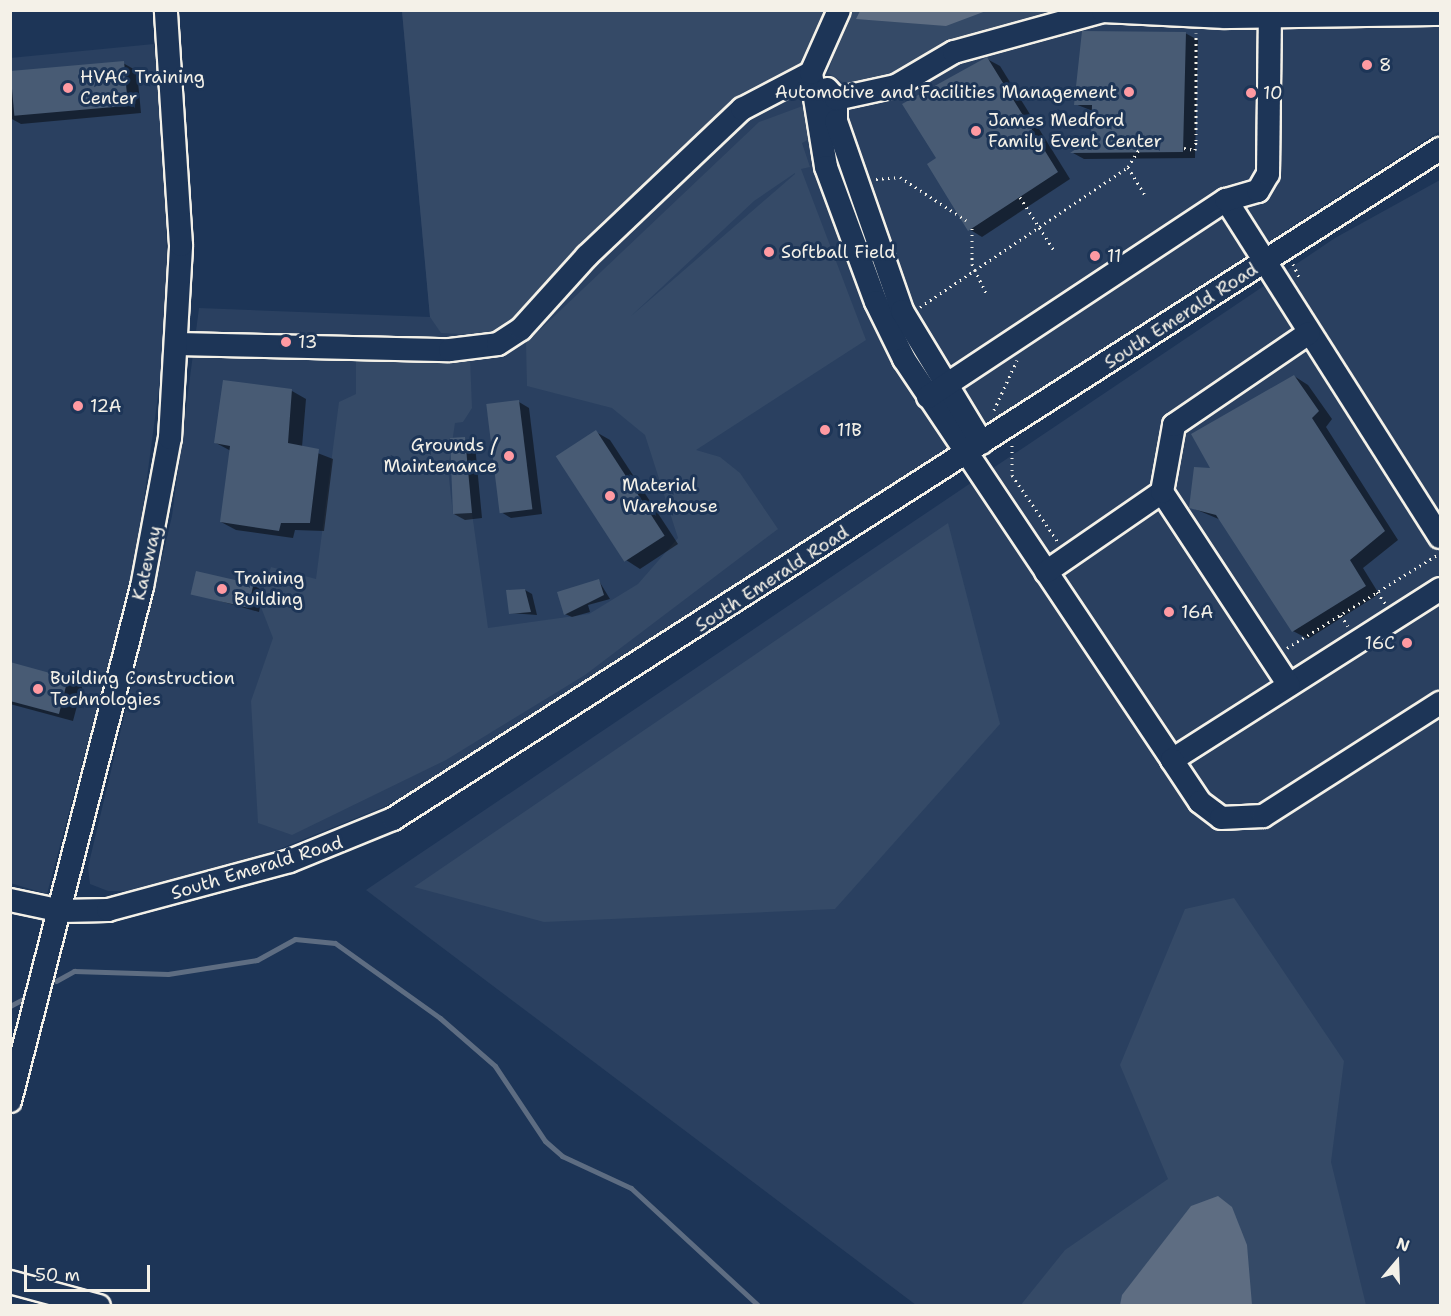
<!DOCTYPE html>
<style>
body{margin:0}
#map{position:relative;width:1451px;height:1316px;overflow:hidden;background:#1d3557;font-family:"Shantell Sans",sans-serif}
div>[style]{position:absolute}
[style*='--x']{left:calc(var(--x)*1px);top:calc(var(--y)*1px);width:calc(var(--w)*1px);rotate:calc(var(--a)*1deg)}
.built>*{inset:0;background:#2a4060}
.green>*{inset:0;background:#354a67}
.water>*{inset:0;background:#5e6d82}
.shadow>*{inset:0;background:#0007}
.stream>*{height:5px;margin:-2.5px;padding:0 2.5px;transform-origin:2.5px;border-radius:2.5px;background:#5e6d82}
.building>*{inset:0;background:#485b74;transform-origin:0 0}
.path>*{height:3px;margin-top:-1.5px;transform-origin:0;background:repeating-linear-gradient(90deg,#f4f1e8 0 1.5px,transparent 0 6px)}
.roads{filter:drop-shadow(2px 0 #f4f1e8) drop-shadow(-2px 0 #f4f1e8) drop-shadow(0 2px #f4f1e8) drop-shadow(0 -2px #f4f1e8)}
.minor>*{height:22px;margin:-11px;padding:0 11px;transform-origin:11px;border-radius:11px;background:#1d3557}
.dots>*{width:16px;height:16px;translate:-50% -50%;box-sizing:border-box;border:3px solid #1d3557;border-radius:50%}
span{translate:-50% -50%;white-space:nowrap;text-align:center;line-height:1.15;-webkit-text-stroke:6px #1d3557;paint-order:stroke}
.poi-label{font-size:18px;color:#f4f1e8}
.left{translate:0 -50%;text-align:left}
.right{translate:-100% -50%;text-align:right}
.street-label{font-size:18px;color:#f4f1e8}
.frame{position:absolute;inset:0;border:12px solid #f4f1e8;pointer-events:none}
.north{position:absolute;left:1367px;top:1232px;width:60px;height:60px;-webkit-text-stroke:4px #1d3557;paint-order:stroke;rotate:19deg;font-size:16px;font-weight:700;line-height:24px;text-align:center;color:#f4f1e8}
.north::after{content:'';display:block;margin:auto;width:21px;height:27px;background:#f4f1e8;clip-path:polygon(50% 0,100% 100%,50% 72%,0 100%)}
.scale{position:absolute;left:24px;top:1265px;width:126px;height:27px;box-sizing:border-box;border:3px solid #f4f1e8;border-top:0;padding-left:8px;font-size:18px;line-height:21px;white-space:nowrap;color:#f4f1e8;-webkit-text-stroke:4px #1d3557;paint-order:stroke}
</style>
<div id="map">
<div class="built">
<i style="clip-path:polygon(402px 11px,1440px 11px,1440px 131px,464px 761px,386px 806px,252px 860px,134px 891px,108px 891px,90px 884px,88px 867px,172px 516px,199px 308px,430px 317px)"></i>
<i style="clip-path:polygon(154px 44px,164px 120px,168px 321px,135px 567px,47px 894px,10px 883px,10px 58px)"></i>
<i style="clip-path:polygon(1440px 180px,1440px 1305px,916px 1305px,366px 890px,1335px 238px)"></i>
</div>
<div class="green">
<i style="clip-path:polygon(402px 11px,825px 11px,806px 61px,744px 92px,495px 336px,441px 333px,430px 317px)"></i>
<i style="clip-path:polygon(848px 11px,1075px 11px,892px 84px,854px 89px,828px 73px)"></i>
<i style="clip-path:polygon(evenodd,808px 104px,817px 135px,802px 143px,810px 167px,801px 169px,866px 340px,696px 450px,720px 457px,740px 473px,778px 529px,585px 675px,446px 760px,292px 835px,258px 823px,251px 701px,273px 638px,259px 602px,271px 567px,316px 579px,339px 402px,356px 394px,356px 361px,470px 358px,472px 408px,463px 422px,455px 423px,448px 469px,453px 514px,472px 513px,488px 628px,589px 614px,638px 584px,678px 538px,645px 435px,612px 408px,527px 386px,526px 343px,759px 122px,808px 104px,795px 173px,795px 174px,630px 317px,754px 201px,795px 173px)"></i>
<i style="clip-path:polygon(948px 523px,1000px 724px,835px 909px,544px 922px,414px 887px)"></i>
<i style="clip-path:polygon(1234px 898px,1344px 1061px,1331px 1162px,1366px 1305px,1020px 1306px,1065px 1250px,1168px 1179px,1120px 1065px,1185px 909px)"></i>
</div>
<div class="water">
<i style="clip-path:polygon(860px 11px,860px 10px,986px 11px,946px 26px,856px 19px)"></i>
<i style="clip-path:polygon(1218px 1196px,1232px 1207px,1247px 1245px,1252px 1305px,1120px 1305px,1122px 1295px,1191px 1206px)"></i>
</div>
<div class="shadow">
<i style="clip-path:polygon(1185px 33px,1198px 40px,1195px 158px,1084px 159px,1073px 153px,1092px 140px,1093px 111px,1075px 104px)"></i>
<i style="clip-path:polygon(987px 59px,1000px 66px,1070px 179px,982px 237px,969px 229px,938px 159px)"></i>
<i style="clip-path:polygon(123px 63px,137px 71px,141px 113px,21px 124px,10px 118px,10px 73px)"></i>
<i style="clip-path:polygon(1294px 376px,1308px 385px,1332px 419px,1326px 427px,1398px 540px,1363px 568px,1379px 594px,1308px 639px,1293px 631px,1221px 520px,1190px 507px,1212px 470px)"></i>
<i style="clip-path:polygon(292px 391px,306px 399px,302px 447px,333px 459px,324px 531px,295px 530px,293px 538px,236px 530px,221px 522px,231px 451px,216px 443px)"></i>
<i style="clip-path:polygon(519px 402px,529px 408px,542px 514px,511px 518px,501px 512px)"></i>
<i style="clip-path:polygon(596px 432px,610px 440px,678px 544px,640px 569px,626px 560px)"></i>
<i style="clip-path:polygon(464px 439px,475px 445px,482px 518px,465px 520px,454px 514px)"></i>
<i style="clip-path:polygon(599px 581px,610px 599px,588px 605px,590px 612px,572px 617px,565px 614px)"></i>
<i style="clip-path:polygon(253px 585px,263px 591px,259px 612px,192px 593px)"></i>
<i style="clip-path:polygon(525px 590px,532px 594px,537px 615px,510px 613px)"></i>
<i style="clip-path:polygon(10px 664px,82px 687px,73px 721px,10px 704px)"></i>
</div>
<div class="stream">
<i style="--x:56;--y:981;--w:21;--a:-29"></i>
<i style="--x:74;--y:971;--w:94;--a:1.8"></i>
<i style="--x:168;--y:974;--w:90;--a:-8.9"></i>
<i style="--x:257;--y:960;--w:43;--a:-28.9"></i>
<i style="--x:295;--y:939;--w:40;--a:5.7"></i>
<i style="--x:335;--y:943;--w:129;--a:35.5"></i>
<i style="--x:440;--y:1018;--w:73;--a:41.1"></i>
<i style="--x:495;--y:1066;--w:90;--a:56.3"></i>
<i style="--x:545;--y:1141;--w:23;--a:41"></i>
<i style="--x:562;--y:1156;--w:76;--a:24.9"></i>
<i style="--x:631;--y:1188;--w:174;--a:42.7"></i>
<i style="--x:10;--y:1006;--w:15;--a:-28"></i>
</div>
<div class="building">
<i style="clip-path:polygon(1082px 31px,1186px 32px,1183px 152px,1070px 153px,1091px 139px,1092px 105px,1074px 105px)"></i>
<i style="clip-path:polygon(987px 57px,1058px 172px,968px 231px,927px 164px,936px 158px,902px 104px)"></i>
<i style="left:124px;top:61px;width:45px;height:114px;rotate:85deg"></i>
<i style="clip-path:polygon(1294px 375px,1319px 411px,1312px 418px,1385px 531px,1350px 560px,1366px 586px,1292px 632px,1216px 515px,1189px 508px,1194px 467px,1210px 468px,1191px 434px)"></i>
<i style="clip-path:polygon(223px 380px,292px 389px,288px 443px,319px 449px,310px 523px,281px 523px,279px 531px,220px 522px,230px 446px,214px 443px)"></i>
<i style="left:519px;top:400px;width:110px;height:33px;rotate:83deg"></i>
<i style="left:596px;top:430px;width:126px;height:48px;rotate:57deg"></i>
<i style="clip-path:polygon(465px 437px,472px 513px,453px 514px,450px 438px)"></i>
<i style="left:196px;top:571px;width:59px;height:24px;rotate:13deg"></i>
<i style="clip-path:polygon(599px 579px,604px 595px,564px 615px,557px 592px)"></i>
<i style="clip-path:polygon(525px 589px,531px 612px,509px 614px,506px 590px)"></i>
<i style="clip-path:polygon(10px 662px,68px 678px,59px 714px,10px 701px)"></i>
</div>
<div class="path">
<i style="--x:1184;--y:148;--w:11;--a:10"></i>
<i style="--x:1195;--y:150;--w:9;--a:-84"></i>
<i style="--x:1196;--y:141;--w:108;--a:-90"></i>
<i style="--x:1128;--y:167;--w:33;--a:59"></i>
<i style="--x:876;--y:179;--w:24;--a:-5"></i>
<i style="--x:900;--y:177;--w:79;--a:33.1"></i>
<i style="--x:1020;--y:197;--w:65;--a:57.5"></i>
<i style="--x:972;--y:228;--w:36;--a:90"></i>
<i style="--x:972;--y:264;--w:34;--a:64"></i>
<i style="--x:1293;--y:264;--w:14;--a:65"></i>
<i style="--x:920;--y:307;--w:251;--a:-33.9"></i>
<i style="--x:1128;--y:167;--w:22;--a:-58"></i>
<i style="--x:994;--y:410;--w:55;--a:-65.3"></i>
<i style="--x:1012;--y:445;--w:30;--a:90"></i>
<i style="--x:1012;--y:475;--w:81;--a:55.5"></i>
<i style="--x:1377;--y:592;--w:14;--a:54"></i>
<i style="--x:1341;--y:615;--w:13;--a:58"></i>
<i style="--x:1287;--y:648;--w:176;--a:-31.8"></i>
</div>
<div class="roads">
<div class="minor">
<i style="--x:811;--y:73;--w:95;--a:80.9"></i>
<i style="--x:826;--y:167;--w:144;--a:69.7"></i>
<i style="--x:876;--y:302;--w:64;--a:63.8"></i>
<i style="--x:904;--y:359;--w:482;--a:56.2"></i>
<i style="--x:1172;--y:760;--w:318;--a:-32.5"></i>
<i style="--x:827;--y:89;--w:13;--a:48"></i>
<i style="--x:836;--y:99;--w:22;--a:90"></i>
<i style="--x:836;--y:121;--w:201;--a:70.8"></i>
<i style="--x:902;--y:311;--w:154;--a:58.8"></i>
<i style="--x:836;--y:99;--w:61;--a:-12.2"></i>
<i style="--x:896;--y:86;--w:67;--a:-30.4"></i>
<i style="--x:954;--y:52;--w:155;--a:-15.4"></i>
<i style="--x:1103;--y:11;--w:122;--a:2.8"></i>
<i style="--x:1225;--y:17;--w:215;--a:-0.8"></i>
<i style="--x:1226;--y:200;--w:399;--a:57.6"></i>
<i style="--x:178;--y:344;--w:272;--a:1.3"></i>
<i style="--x:450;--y:350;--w:48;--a:-7.1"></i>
<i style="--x:498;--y:344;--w:27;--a:-33"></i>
<i style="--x:521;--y:329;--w:98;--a:-47.9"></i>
<i style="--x:587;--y:256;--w:214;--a:-43.5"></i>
<i style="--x:742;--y:109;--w:78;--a:-27.6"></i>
<i style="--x:811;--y:73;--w:69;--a:-66"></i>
<i style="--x:928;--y:397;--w:357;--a:-33.5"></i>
<i style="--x:1226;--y:200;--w:33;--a:-16"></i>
<i style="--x:1258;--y:191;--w:20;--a:-60"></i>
<i style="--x:1268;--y:174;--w:158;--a:-89.3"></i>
<i style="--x:1162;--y:492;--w:231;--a:56.7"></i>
<i style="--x:1046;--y:572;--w:141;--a:-34.6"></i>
<i style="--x:1162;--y:492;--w:68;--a:-79.8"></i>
<i style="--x:1174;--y:425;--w:163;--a:-34.3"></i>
<i style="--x:1172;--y:760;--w:50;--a:56.3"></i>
<i style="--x:1200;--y:802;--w:26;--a:37"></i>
<i style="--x:1221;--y:818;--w:42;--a:-2.7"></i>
<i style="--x:1263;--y:816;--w:210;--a:-32.6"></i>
<i style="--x:10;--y:900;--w:53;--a:11.9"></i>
<i style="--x:62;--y:911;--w:46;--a:-1.2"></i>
<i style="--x:108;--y:910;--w:188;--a:-15.1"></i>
<i style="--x:290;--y:861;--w:111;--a:-22.2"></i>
<i style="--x:393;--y:819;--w:1243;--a:-32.62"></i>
<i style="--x:10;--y:1101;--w:531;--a:-75.6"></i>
<i style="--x:142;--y:587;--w:152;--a:-79.4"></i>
<i style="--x:170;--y:438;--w:193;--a:-86.7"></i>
<i style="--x:181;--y:245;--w:235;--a:-93.7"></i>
<i style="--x:10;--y:1282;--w:92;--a:15.1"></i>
</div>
</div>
<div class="dots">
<i style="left:1367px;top:65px;background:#ff9aa2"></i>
<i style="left:68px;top:88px;background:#ff9aa2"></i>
<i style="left:1129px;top:92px;background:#ff9aa2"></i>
<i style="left:1251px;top:93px;background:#ff9aa2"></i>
<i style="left:976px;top:131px;background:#ff9aa2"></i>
<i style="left:769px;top:252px;background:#ff9aa2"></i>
<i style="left:1095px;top:256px;background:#ff9aa2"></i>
<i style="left:286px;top:342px;background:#ff9aa2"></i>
<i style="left:78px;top:406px;background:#ff9aa2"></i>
<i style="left:825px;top:430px;background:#ff9aa2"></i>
<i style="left:509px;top:456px;background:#ff9aa2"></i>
<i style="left:610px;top:496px;background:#ff9aa2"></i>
<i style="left:222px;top:589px;background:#ff9aa2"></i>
<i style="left:1169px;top:612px;background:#ff9aa2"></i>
<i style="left:1407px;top:643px;background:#ff9aa2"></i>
<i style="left:38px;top:689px;background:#ff9aa2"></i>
</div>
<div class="poi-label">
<span class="left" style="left:1379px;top:65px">8</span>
<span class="left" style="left:80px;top:88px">HVAC Training<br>Center</span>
<span class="right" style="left:1117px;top:92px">Automotive and Facilities Management</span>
<span class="left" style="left:1263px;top:93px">10</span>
<span class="left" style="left:988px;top:131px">James Medford<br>Family Event Center</span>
<span class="left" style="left:781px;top:252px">Softball Field</span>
<span class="left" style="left:1107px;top:256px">11</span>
<span class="left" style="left:298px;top:342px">13</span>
<span class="left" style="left:90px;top:406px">12A</span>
<span class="left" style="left:837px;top:430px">11B</span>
<span class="right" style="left:497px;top:456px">Grounds /<br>Maintenance</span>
<span class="left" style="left:622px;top:496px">Material<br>Warehouse</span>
<span class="left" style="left:234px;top:589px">Training<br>Building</span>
<span class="left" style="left:1181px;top:612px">16A</span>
<span class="right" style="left:1395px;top:643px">16C</span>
<span class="left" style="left:50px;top:689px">Building Construction<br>Technologies</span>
</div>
<div class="street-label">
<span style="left:1181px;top:316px;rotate:-33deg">South Emerald Road</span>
<span style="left:147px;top:563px;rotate:-77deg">Kateway</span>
<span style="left:772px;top:579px;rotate:-33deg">South Emerald Road</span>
<span style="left:257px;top:868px;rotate:-17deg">South Emerald Road</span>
</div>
<div class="frame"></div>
<div class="north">N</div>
<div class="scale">50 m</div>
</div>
